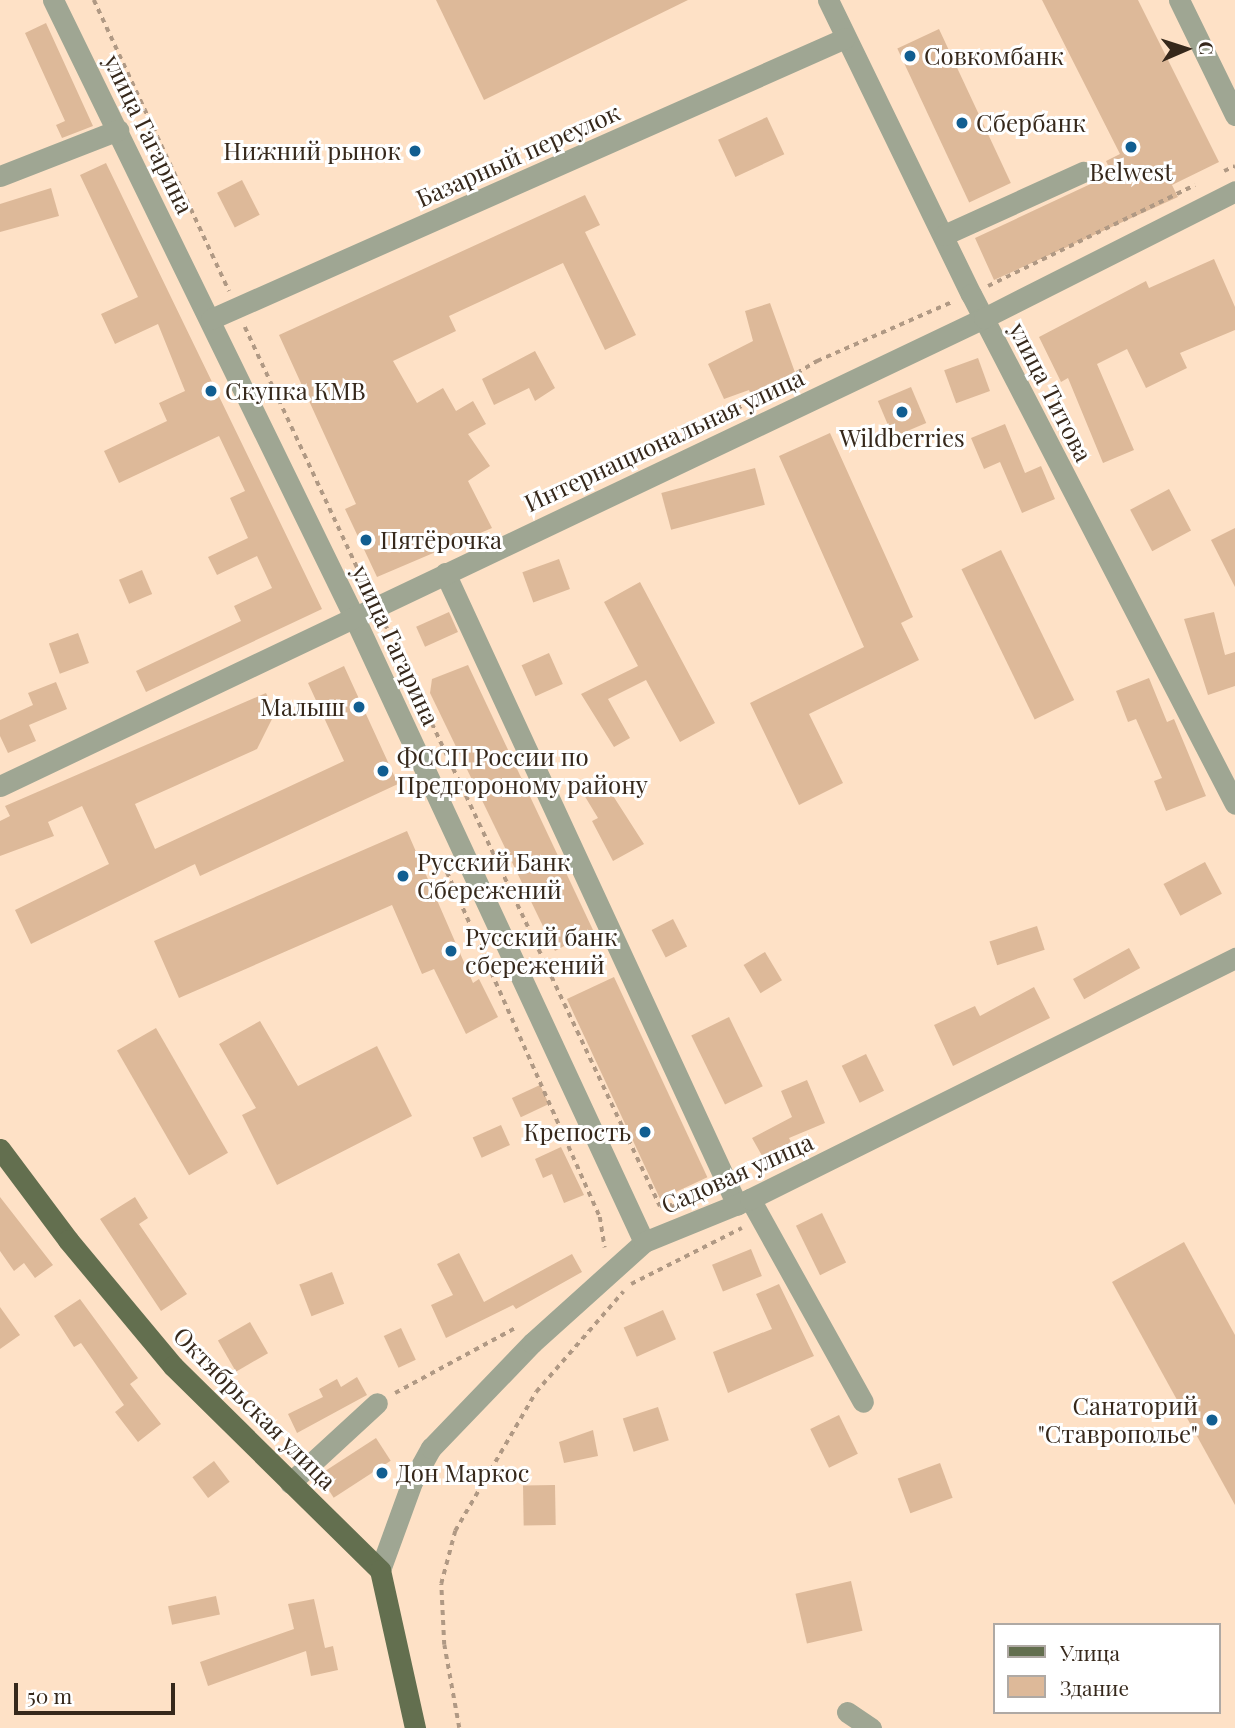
<!DOCTYPE html>
<meta charset="utf-8">
<style>
body{margin:0}
#map{position:relative;width:1235px;height:1728px;overflow:hidden;background:#fee1c6;font-family:"Playfair Display",serif}
div>[style]{position:absolute}
[style*='--x']{left:calc(var(--x)*1px);top:calc(var(--y)*1px);width:calc(var(--w)*1px);rotate:calc(var(--a)*1deg)}
.building>*{inset:0;background:#ddb999;transform-origin:0 0}
.path>*{height:3.5px;margin-top:-1.75px;transform-origin:0;background:repeating-linear-gradient(90deg,#b09984 0 5px,transparent 0 10px)}
.minor>*{height:21px;margin:-10.5px;padding:0 10.5px;transform-origin:10.5px;border-radius:10.5px;background:#9fa693}
.major>*{height:21px;margin:-10.5px;padding:0 10.5px;transform-origin:10.5px;border-radius:10.5px;background:#636f4f}
.dots>*{width:19px;height:19px;translate:-50% -50%;box-sizing:border-box;border:4px solid #fff;border-radius:50%}
span{translate:-50% -50%;white-space:nowrap;text-align:center;line-height:1.15;-webkit-text-stroke:6px #fff;paint-order:stroke}
.poi-label{font-size:24px;color:#36281b}
.left{translate:0 -50%;text-align:left}
.right{translate:-100% -50%;text-align:right}
.street-label{font-size:24px;color:#36281b}
.legend{position:absolute;left:993px;top:1623px;width:228px;height:91px;box-sizing:border-box;background:#fff;border:2px solid #afa9a4;margin:0;padding:9px 12px;list-style:none;font-size:21px;color:#36281b}
.legend li{display:flex;align-items:center;gap:14px;height:35px}
.legend b{width:35px;border:2px solid #afa9a4}
.north{position:absolute;left:1151px;top:14px;width:70px;height:70px;-webkit-text-stroke:5px #fff;paint-order:stroke;rotate:87deg;font-size:19px;font-weight:700;line-height:28px;text-align:center;color:#36281b}
.north::after{content:'';display:block;margin:auto;width:24px;height:32px;background:#36281b;clip-path:polygon(50% 0,100% 100%,50% 72%,0 100%)}
.scale{position:absolute;left:14px;top:1683px;width:161px;height:32px;box-sizing:border-box;border:4px solid #36281b;border-top:0;padding-left:9px;font-size:21px;line-height:24px;white-space:nowrap;color:#36281b;-webkit-text-stroke:5px #fff;paint-order:stroke}
</style>
<div id="map">
<div class="building">
<i style="clip-path:polygon(436px 0,688px 0,484px 100px)"></i>
<i style="clip-path:polygon(1042px 0,1138px 0,1219px 162px,1172px 185px,1178px 197px,994px 280px,975px 238px,1112px 174px,1106px 161px,1120px 154px)"></i>
<i style="clip-path:polygon(46px 23px,93px 126px,62px 138px,56px 125px,65px 121px,25px 33px)"></i>
<i style="left:939px;top:29px;width:170px;height:46px;rotate:65deg"></i>
<i style="left:767px;top:117px;width:41px;height:54px;rotate:65deg"></i>
<i style="clip-path:polygon(106px 163px,322px 609px,146px 692px,136px 671px,241px 621px,234px 606px,272px 588px,257px 556px,217px 575px,208px 557px,248px 538px,230px 498px,245px 491px,219px 436px,119px 483px,104px 451px,167px 421px,159px 403px,185px 391px,158px 324px,115px 344px,101px 314px,138px 297px,80px 175px)"></i>
<i style="left:242px;top:180px;width:39px;height:28px;rotate:63deg"></i>
<i style="clip-path:polygon(51px 188px,59px 216px,0 232px,0 204px)"></i>
<i style="clip-path:polygon(585px 195px,600px 225px,585px 232px,636px 335px,605px 350px,563px 263px,449px 316px,456px 331px,393px 361px,417px 403px,443px 388px,456px 411px,473px 401px,486px 424px,468px 434px,490px 466px,468px 481px,492px 528px,377px 577px,345px 509px,356px 504px,279px 335px)"></i>
<i style="clip-path:polygon(1214px 259px,1235px 307px,1235px 330px,1180px 353px,1187px 368px,1146px 388px,1127px 349px,1097px 364px,1134px 450px,1103px 463px,1068px 378px,1061px 382px,1039px 337px,1146px 281px,1149px 288px)"></i>
<i style="clip-path:polygon(770px 303px,797px 378px,754px 402px,749px 390px,724px 399px,708px 364px,753px 341px,745px 311px)"></i>
<i style="clip-path:polygon(535px 351px,555px 388px,535px 401px,529px 388px,494px 405px,482px 379px)"></i>
<i style="left:978px;top:358px;width:35px;height:36px;rotate:70deg"></i>
<i style="left:911px;top:387px;width:39px;height:36px;rotate:67deg"></i>
<i style="clip-path:polygon(1005px 424px,1025px 473px,1041px 466px,1055px 499px,1022px 513px,1000px 462px,984px 469px,971px 438px)"></i>
<i style="clip-path:polygon(830px 433px,913px 617px,901px 623px,919px 660px,809px 714px,843px 783px,799px 805px,750px 703px,864px 647px,779px 456px)"></i>
<i style="left:755px;top:468px;width:38px;height:97px;rotate:75deg"></i>
<i style="left:1169px;top:489px;width:47px;height:44px;rotate:62deg"></i>
<i style="clip-path:polygon(1235px 528px,1235px 587px,1211px 540px)"></i>
<i style="left:1001px;top:550px;width:167px;height:44px;rotate:64deg"></i>
<i style="left:559px;top:559px;width:32px;height:39px;rotate:70deg"></i>
<i style="left:142px;top:570px;width:26px;height:25px;rotate:67deg"></i>
<i style="clip-path:polygon(640px 582px,715px 723px,680px 742px,646px 680px,608px 699px,630px 738px,614px 747px,581px 694px,638px 666px,604px 602px)"></i>
<i style="left:449px;top:612px;width:22px;height:36px;rotate:66deg"></i>
<i style="clip-path:polygon(1214px 612px,1225px 655px,1235px 652px,1235px 686px,1208px 695px,1184px 619px)"></i>
<i style="left:78px;top:633px;width:32px;height:31px;rotate:70deg"></i>
<i style="left:549px;top:653px;width:34px;height:30px;rotate:66deg"></i>
<i style="clip-path:polygon(468px 665px,593px 930px,555px 951px,430px 693px,432px 679px)"></i>
<i style="clip-path:polygon(344px 666px,398px 784px,200px 876px,195px 864px,31px 944px,15px 910px,109px 864px,82px 806px,48px 822px,54px 836px,0 856px,0 821px,10px 816px,5px 806px,266px 693px,275px 713px,257px 749px,135px 804px,155px 849px,344px 761px,308px 683px)"></i>
<i style="clip-path:polygon(1149px 678px,1167px 722px,1174px 719px,1206px 796px,1166px 811px,1154px 781px,1162px 778px,1136px 719px,1128px 722px,1116px 691px)"></i>
<i style="clip-path:polygon(56px 682px,67px 709px,29px 725px,36px 741px,8px 753px,0 736px,0 720px,33px 705px,28px 693px)"></i>
<i style="clip-path:polygon(601px 777px,644px 844px,613px 861px,592px 821px,598px 818px,581px 790px)"></i>
<i style="clip-path:polygon(407px 831px,473px 983px,479px 979px,498px 1017px,466px 1034px,434px 969px,422px 974px,392px 905px,179px 998px,154px 941px)"></i>
<i style="left:1205px;top:862px;width:36px;height:47px;rotate:62deg"></i>
<i style="left:673px;top:919px;width:31px;height:24px;rotate:63deg"></i>
<i style="left:1037px;top:926px;width:25px;height:50px;rotate:72deg"></i>
<i style="left:1129px;top:948px;width:23px;height:64px;rotate:61deg"></i>
<i style="left:765px;top:952px;width:33px;height:25px;rotate:59deg"></i>
<i style="left:614px;top:977px;width:221px;height:52px;rotate:65deg"></i>
<i style="clip-path:polygon(1034px 987px,1050px 1018px,953px 1066px,934px 1025px,975px 1006px,980px 1016px)"></i>
<i style="left:729px;top:1017px;width:77px;height:42px;rotate:64deg"></i>
<i style="clip-path:polygon(260px 1021px,298px 1086px,377px 1046px,412px 1116px,277px 1185px,242px 1115px,256px 1108px,219px 1044px)"></i>
<i style="left:156px;top:1028px;width:144px;height:45px;rotate:60deg"></i>
<i style="left:866px;top:1054px;width:41px;height:27px;rotate:64deg"></i>
<i style="clip-path:polygon(807px 1080px,825px 1123px,789px 1138px,797px 1154px,769px 1168px,752px 1138px,792px 1117px,781px 1091px)"></i>
<i style="left:540px;top:1085px;width:21px;height:31px;rotate:65deg"></i>
<i style="left:501px;top:1125px;width:22px;height:31px;rotate:66deg"></i>
<i style="clip-path:polygon(561px 1147px,584px 1195px,564px 1203px,552px 1174px,543px 1178px,535px 1159px)"></i>
<i style="clip-path:polygon(0 1197px,53px 1265px,35px 1278px,24px 1263px,14px 1271px,0 1251px)"></i>
<i style="clip-path:polygon(135px 1197px,148px 1218px,139px 1224px,187px 1294px,161px 1311px,100px 1219px)"></i>
<i style="left:822px;top:1213px;width:55px;height:29px;rotate:64deg"></i>
<i style="clip-path:polygon(1184px 1242px,1235px 1335px,1235px 1505px,1112px 1282px)"></i>
<i style="left:751px;top:1249px;width:29px;height:42px;rotate:68deg"></i>
<i style="clip-path:polygon(459px 1253px,484px 1302px,572px 1254px,582px 1272px,516px 1309px,513px 1305px,446px 1338px,431px 1305px,453px 1295px,437px 1264px)"></i>
<i style="left:332px;top:1272px;width:34px;height:35px;rotate:69deg"></i>
<i style="clip-path:polygon(779px 1284px,814px 1356px,728px 1393px,713px 1352px,772px 1329px,756px 1294px)"></i>
<i style="clip-path:polygon(80px 1299px,138px 1378px,130px 1384px,161px 1424px,138px 1442px,115px 1412px,124px 1405px,81px 1343px,74px 1347px,54px 1316px)"></i>
<i style="clip-path:polygon(0 1307px,20px 1335px,0 1349px)"></i>
<i style="left:663px;top:1310px;width:32px;height:43px;rotate:66deg"></i>
<i style="left:250px;top:1322px;width:36px;height:37px;rotate:60deg"></i>
<i style="left:401px;top:1328px;width:35px;height:19px;rotate:65deg"></i>
<i style="clip-path:polygon(357px 1377px,367px 1395px,297px 1433px,288px 1414px,323px 1397px,319px 1389px,337px 1379px,341px 1387px)"></i>
<i style="left:658px;top:1407px;width:35px;height:37px;rotate:72deg"></i>
<i style="left:839px;top:1415px;width:43px;height:32px;rotate:64deg"></i>
<i style="clip-path:polygon(593px 1430px,598px 1456px,564px 1463px,559px 1442px)"></i>
<i style="left:376px;top:1438px;width:27px;height:68px;rotate:57deg"></i>
<i style="left:214px;top:1461px;width:26px;height:27px;rotate:53deg"></i>
<i style="left:940px;top:1463px;width:37px;height:45px;rotate:70deg"></i>
<i style="left:555px;top:1485px;width:40px;height:32px;rotate:89deg"></i>
<i style="left:851px;top:1581px;width:51px;height:57px;rotate:77deg"></i>
<i style="left:216px;top:1596px;width:19px;height:49px;rotate:78deg"></i>
<i style="clip-path:polygon(314px 1599px,325px 1648px,333px 1646px,338px 1670px,311px 1676px,306px 1651px,208px 1686px,200px 1662px,294px 1629px,288px 1604px)"></i>
</div>
<div class="path">
<i style="--x:94;--y:0;--w:321;--a:65.1"></i>
<i style="--x:1224;--y:171;--w:12;--a:-24"></i>
<i style="--x:988;--y:286;--w:230;--a:-26"></i>
<i style="--x:245;--y:327;--w:289;--a:65"></i>
<i style="--x:728;--y:414;--w:104;--a:-30.8"></i>
<i style="--x:817;--y:361;--w:147;--a:-23.6"></i>
<i style="--x:385;--y:624;--w:644;--a:64.71"></i>
<i style="--x:660;--y:1206;--w:12;--a:-5"></i>
<i style="--x:672;--y:1205;--w:5;--a:53"></i>
<i style="--x:447;--y:872;--w:377;--a:66.1"></i>
<i style="--x:600;--y:1217;--w:31;--a:81"></i>
<i style="--x:631;--y:1284;--w:124;--a:-26.8"></i>
<i style="--x:395;--y:1393;--w:136;--a:-28.4"></i>
<i style="--x:459;--y:1728;--w:84;--a:-100.2"></i>
<i style="--x:444;--y:1645;--w:61;--a:-92.8"></i>
<i style="--x:441;--y:1584;--w:55;--a:-75.2"></i>
<i style="--x:455;--y:1531;--w:161;--a:-59.8"></i>
<i style="--x:536;--y:1392;--w:133;--a:-49"></i>
</div>
<div class="minor">
<i style="--x:53;--y:0;--w:687;--a:63.99"></i>
<i style="--x:354;--y:617;--w:689;--a:65.11"></i>
<i style="--x:828;--y:0;--w:327;--a:64.1"></i>
<i style="--x:971;--y:294;--w:574;--a:62.63"></i>
<i style="--x:1179;--y:0;--w:128;--a:64"></i>
<i style="--x:0;--y:176;--w:127;--a:-21.3"></i>
<i style="--x:944;--y:235;--w:153;--a:-24.4"></i>
<i style="--x:211;--y:319;--w:693;--a:-23.9"></i>
<i style="--x:445;--y:573;--w:696;--a:65.2"></i>
<i style="--x:0;--y:786;--w:1090;--a:-25.44"></i>
<i style="--x:984;--y:318;--w:281;--a:-26.8"></i>
<i style="--x:750;--y:1199;--w:232;--a:60.9"></i>
<i style="--x:290;--y:1483;--w:118;--a:-42.6"></i>
<i style="--x:380;--y:1570;--w:94;--a:-70"></i>
<i style="--x:412;--y:1482;--w:39;--a:-61"></i>
<i style="--x:431;--y:1448;--w:146;--a:-46.1"></i>
<i style="--x:532;--y:1343;--w:151;--a:-42"></i>
<i style="--x:644;--y:1242;--w:114;--a:-22.1"></i>
<i style="--x:750;--y:1199;--w:542;--a:-26.42"></i>
<i style="--x:847;--y:1712;--w:29;--a:34"></i>
</div>
<div class="major">
<i style="--x:0;--y:1149;--w:114;--a:53.2"></i>
<i style="--x:68;--y:1240;--w:164;--a:50.2"></i>
<i style="--x:173;--y:1366;--w:291;--a:44.6"></i>
<i style="--x:380;--y:1570;--w:162;--a:77.5"></i>
</div>
<div class="dots">
<i style="left:910px;top:56px;background:#115e91"></i>
<i style="left:962px;top:123px;background:#115e91"></i>
<i style="left:1131px;top:147px;background:#115e91"></i>
<i style="left:415px;top:151px;background:#115e91"></i>
<i style="left:211px;top:391px;background:#115e91"></i>
<i style="left:902px;top:412px;background:#115e91"></i>
<i style="left:366px;top:540px;background:#115e91"></i>
<i style="left:359px;top:707px;background:#115e91"></i>
<i style="left:383px;top:771px;background:#115e91"></i>
<i style="left:403px;top:876px;background:#115e91"></i>
<i style="left:451px;top:951px;background:#115e91"></i>
<i style="left:645px;top:1132px;background:#115e91"></i>
<i style="left:1212px;top:1420px;background:#115e91"></i>
<i style="left:382px;top:1473px;background:#115e91"></i>
</div>
<div class="poi-label">
<span class="left" style="left:924px;top:56px">Совкомбанк</span>
<span class="left" style="left:976px;top:123px">Сбербанк</span>
<span class="right" style="left:401px;top:151px">Нижний рынок</span>
<span style="left:1131px;top:172px">Belwest</span>
<span class="left" style="left:225px;top:391px">Скупка КМВ</span>
<span style="left:902px;top:438px">Wildberries</span>
<span class="left" style="left:380px;top:540px">Пятёрочка</span>
<span class="right" style="left:345px;top:707px">Малыш</span>
<span class="left" style="left:397px;top:771px">ФССП России по<br>Предгороному району</span>
<span class="left" style="left:417px;top:876px">Русский Банк<br>Сбережений</span>
<span class="left" style="left:465px;top:951px">Русский банк<br>сбережений</span>
<span class="right" style="left:631px;top:1132px">Крепость</span>
<span class="right" style="left:1198px;top:1420px">Санаторий<br>"Ставрополье"</span>
<span class="left" style="left:396px;top:1473px">Дон Маркос</span>
</div>
<div class="street-label">
<span style="left:149px;top:134px;rotate:64deg">улица Гагарина</span>
<span style="left:518px;top:155px;rotate:-24deg">Базарный переулок</span>
<span style="left:1051px;top:392px;rotate:63deg">улица Титова</span>
<span style="left:664px;top:440px;rotate:-25deg">Интернациональная улица</span>
<span style="left:396px;top:645px;rotate:65deg">улица Гагарина</span>
<span style="left:737px;top:1173px;rotate:-24deg">Садовая улица</span>
<span style="left:255px;top:1408px;rotate:45deg">Октябрьская улица</span>
</div>
<ul class="legend">
<li><b style="height:9px;background:#636f4f"></b>Улица</li>
<li><b style="height:19px;background:#ddb999"></b>Здание</li>
</ul>
<div class="north">С</div>
<div class="scale">50 m</div>
</div>
